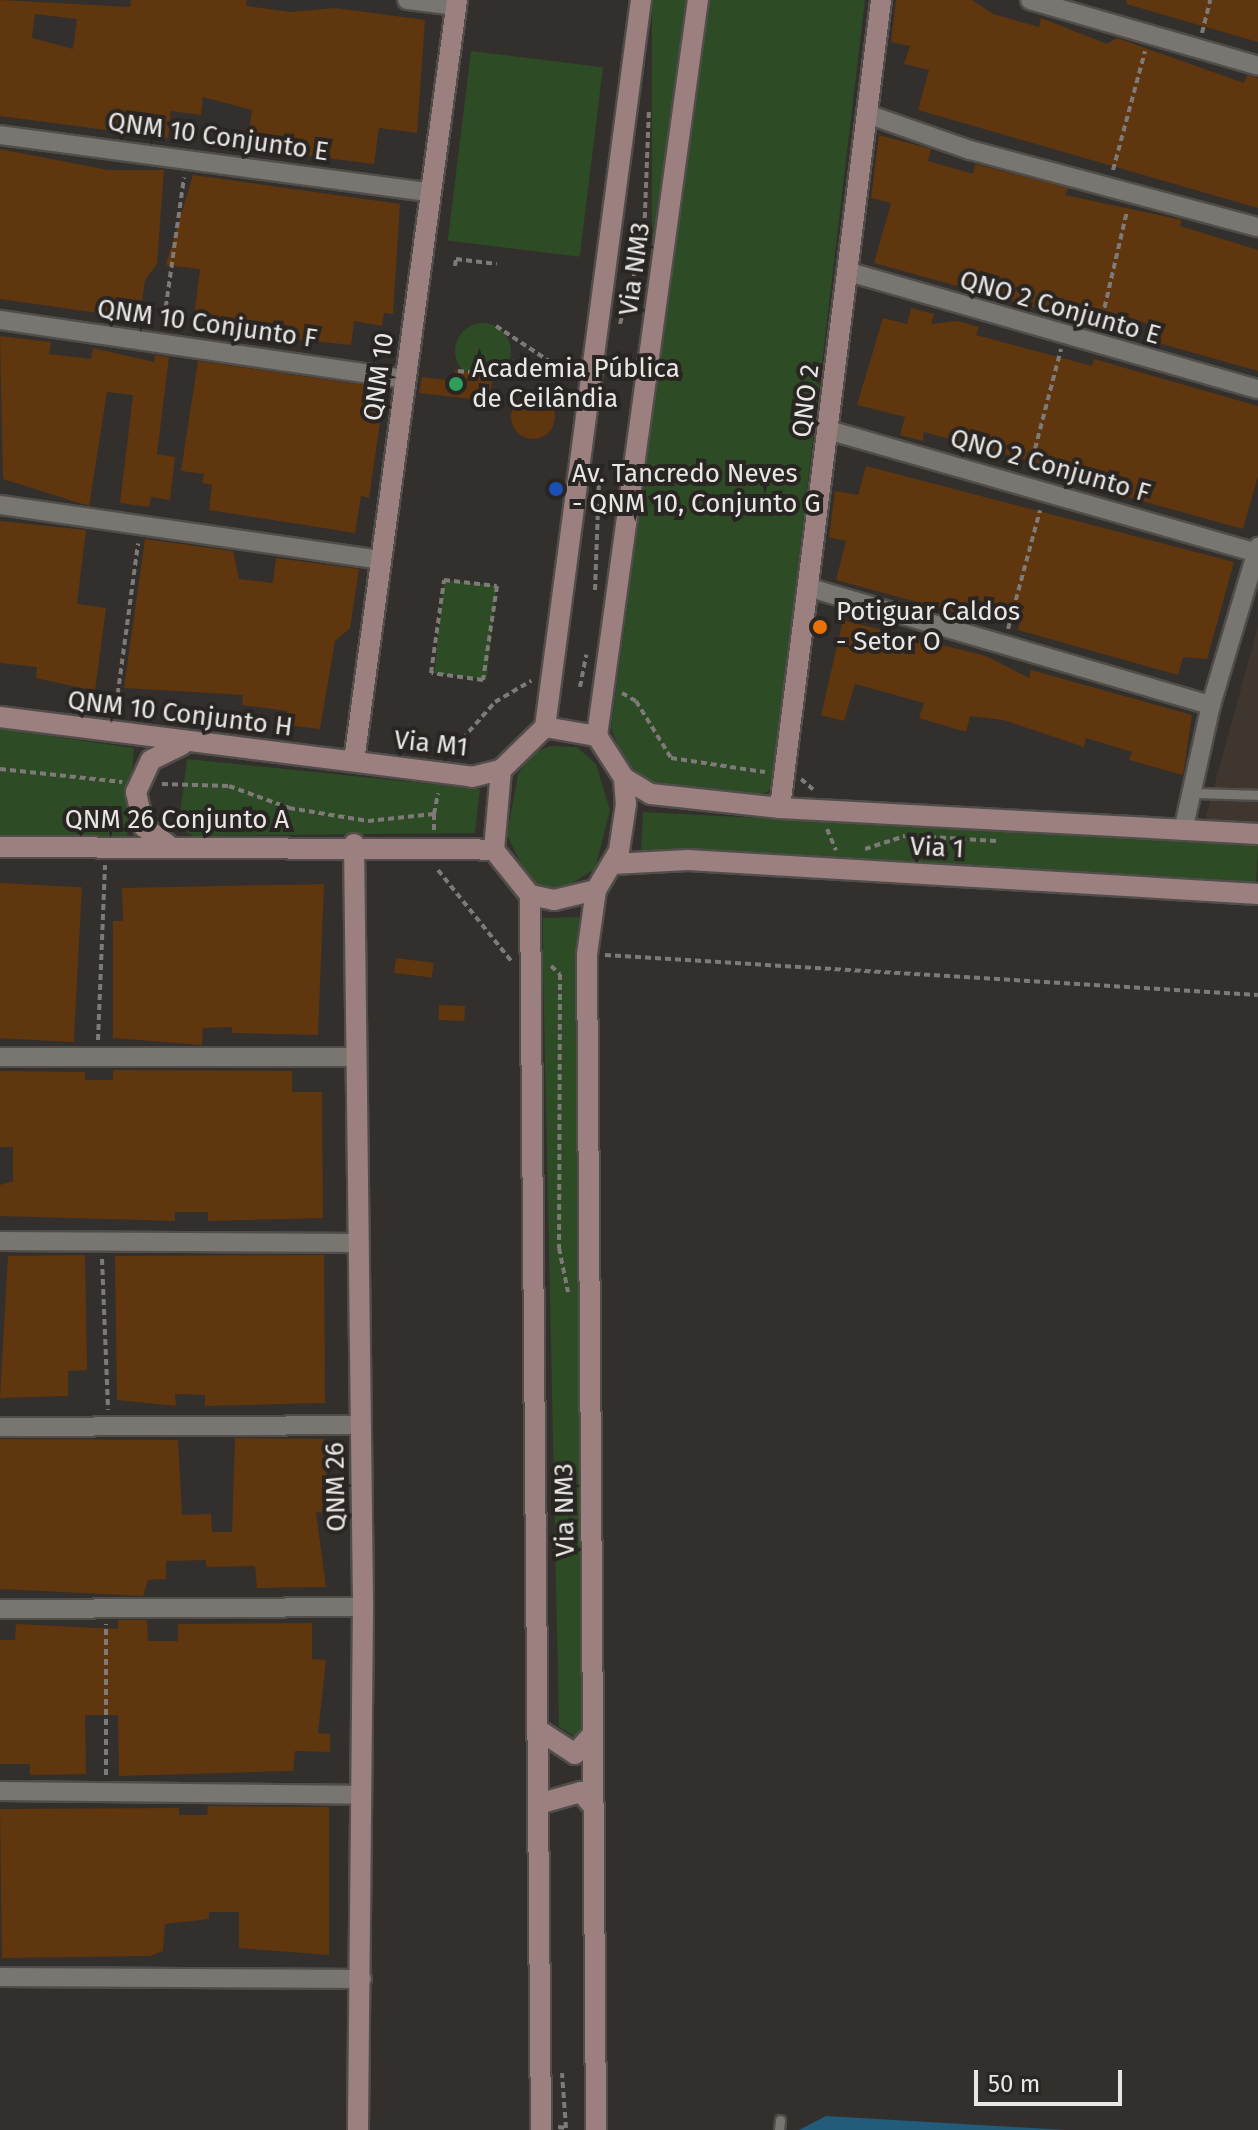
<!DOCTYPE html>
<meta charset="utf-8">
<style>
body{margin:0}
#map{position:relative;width:1258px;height:2130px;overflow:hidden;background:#332f2c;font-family:"Fira Sans",sans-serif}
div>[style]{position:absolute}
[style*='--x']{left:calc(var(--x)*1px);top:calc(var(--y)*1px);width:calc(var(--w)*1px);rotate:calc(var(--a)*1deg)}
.built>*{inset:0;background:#3f362f}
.green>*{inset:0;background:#2d4b25;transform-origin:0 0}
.round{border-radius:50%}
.water>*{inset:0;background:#235b7b}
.building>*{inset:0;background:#5f360e;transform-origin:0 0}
.path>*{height:4px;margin-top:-2px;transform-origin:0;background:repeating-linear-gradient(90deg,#7e7a78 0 6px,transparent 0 10px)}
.roads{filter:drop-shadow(2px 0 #504d4a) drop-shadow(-2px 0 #504d4a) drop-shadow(0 2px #504d4a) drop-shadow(0 -2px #504d4a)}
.lane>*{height:9px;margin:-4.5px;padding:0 4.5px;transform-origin:4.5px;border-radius:4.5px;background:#797571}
.street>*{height:18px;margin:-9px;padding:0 9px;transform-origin:9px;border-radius:9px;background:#797571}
.secondary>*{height:20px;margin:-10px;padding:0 10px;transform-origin:10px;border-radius:10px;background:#9c807f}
.dots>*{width:22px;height:22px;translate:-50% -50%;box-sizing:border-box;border:4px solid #292522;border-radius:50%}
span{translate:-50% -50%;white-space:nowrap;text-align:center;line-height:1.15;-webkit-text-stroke:8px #292522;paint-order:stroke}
.street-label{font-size:26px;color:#e9e6e4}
.poi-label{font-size:26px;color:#e9e6e4}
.left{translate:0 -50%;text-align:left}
.scale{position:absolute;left:974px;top:2070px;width:148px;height:36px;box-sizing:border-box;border:4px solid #e9e6e4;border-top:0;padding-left:10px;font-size:24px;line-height:28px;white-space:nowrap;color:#e9e6e4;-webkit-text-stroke:6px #292522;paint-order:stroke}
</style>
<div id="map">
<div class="built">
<i style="clip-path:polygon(1258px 626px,1258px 822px,1205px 820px)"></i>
</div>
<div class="green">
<i style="left:652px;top:0;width:33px;height:720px"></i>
<i style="clip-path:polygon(708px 0,865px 0,774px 769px,772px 788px,760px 797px,654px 785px,624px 760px,611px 728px)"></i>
<i style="left:471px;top:51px;width:133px;height:191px;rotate:7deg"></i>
<i class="round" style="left:455px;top:323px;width:56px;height:56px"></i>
<i style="left:444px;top:580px;width:53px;height:94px;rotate:6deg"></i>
<i style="clip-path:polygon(0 729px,134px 748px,127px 837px,0 836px)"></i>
<i style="clip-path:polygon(550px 746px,577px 747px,596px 764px,610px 810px,595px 869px,559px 891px,530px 883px,507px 835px,518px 774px,532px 754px)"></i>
<i style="clip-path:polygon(187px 759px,480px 789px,475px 833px,194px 836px,178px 829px)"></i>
<i style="left:643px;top:812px;width:616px;height:38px;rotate:3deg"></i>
<i style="clip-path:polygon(579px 917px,588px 1142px,583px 1726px,575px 1737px,559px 1727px,543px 963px,543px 918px)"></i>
</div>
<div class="water">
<i style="clip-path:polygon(826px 2116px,1066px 2130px,799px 2130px)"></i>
</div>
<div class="building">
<i style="clip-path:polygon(evenodd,0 0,130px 7px,131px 0,247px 0,246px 6px,291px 12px,335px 8px,425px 20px,417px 133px,379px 128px,374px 164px,286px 153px,284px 142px,249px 132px,252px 110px,203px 97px,201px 115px,171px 111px,168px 138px,0 116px,0 0,35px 14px,77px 19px,73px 49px,32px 38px,35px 14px)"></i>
<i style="clip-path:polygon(896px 0,972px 0,993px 14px,1039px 27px,1041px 18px,1107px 44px,1117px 38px,1244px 83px,1247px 75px,1258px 78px,1258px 208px,918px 110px,929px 70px,904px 64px,910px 46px,891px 42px)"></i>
<i style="clip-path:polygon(1127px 0,1258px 0,1258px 42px,1126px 4px)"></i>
<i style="clip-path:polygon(879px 135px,931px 149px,928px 161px,973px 174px,975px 164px,1068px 188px,1065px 195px,1182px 220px,1180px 226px,1258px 250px,1258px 371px,1148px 340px,1152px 325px,1130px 318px,1084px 305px,1080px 320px,874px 263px,891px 203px,871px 198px)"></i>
<i style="clip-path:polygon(0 149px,108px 170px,164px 170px,157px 264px,145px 280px,140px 319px,0 299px)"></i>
<i style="clip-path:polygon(193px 175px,400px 204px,393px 314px,384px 313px,382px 326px,354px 321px,351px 345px,261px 336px,255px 326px,194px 318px,200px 269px,166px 265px)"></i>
<i style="clip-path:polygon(911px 308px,934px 314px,931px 324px,957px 321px,979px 327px,976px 335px,1092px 366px,1094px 359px,1258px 406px,1258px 476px,1243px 529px,1037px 472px,1041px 464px,924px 432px,923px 441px,900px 435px,905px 417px,857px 405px,883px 318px,907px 324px)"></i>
<i style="clip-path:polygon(0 336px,51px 342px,49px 354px,91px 359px,93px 348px,154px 362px,155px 355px,169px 357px,157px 454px,175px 457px,170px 500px,151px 497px,149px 507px,120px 503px,133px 395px,107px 392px,89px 506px,3px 479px)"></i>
<i style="clip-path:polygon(198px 361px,385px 388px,369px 498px,361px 496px,355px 533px,209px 510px,212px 485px,202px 483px,204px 474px,181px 471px)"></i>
<i style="clip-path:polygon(455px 370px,493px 375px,489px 401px,419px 393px,422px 377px,455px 381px)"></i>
<i class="round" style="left:511px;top:395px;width:44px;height:44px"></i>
<i style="clip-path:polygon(866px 466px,1234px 562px,1207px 659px,1183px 657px,1178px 675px,1018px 630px,1022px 613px,978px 600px,973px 617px,836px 580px,846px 541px,829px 537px,835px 491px,858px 495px)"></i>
<i style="clip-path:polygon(0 521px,86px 530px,77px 604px,106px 608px,95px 691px,36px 678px,37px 667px,0 663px)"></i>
<i style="clip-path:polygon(145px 539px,233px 551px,239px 579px,273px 583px,276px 558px,359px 569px,350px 628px,335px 641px,320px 729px,285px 725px,287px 711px,242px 705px,243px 695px,124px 688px)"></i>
<i style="clip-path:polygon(843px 620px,986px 656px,1029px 678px,1031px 670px,1192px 715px,1183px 775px,1129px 760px,1132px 752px,1086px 738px,1084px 747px,1003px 720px,970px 716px,966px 732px,919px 718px,924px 703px,855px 684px,844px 721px,821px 715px)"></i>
<i style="left:0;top:883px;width:82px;height:155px;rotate:3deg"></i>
<i style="clip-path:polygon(324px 884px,318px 1035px,232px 1033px,232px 1027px,203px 1028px,202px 1045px,113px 1038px,113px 921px,123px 921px,122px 888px)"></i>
<i style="left:396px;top:958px;width:38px;height:15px;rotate:7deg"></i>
<i style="left:439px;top:1005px;width:26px;height:15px;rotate:2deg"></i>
<i style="clip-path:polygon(113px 1070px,292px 1071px,292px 1092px,322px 1092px,323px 1218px,208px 1221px,208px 1212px,175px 1212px,175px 1221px,0 1216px,0 1185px,13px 1181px,13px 1147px,0 1147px,0 1071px,85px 1072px,85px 1080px,113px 1080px)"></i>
<i style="clip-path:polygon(85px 1255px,87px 1370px,68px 1371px,68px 1396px,0 1398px,8px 1256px)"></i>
<i style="clip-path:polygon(324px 1255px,325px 1403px,205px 1406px,205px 1395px,175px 1394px,176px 1406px,117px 1400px,115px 1256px)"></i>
<i style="clip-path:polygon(235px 1438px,326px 1439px,327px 1513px,316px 1512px,326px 1587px,257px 1588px,255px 1566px,206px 1567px,206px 1560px,166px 1561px,166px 1579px,148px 1580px,143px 1596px,0 1589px,0 1439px,178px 1440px,182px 1515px,211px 1514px,212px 1532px,232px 1532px)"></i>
<i style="clip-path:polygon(118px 1620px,147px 1620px,148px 1641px,178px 1641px,178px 1624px,312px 1623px,312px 1659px,326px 1660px,318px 1733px,330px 1734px,330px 1752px,295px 1751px,293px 1771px,119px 1776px,118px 1715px,85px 1715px,86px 1774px,30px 1775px,30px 1764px,0 1764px,0 1640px,15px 1640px,16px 1624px,118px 1629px)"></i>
<i style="clip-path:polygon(208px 1806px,329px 1807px,329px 1955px,239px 1948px,239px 1912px,209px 1912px,209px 1919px,165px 1924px,163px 1951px,150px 1956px,2px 1958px,0 1809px,179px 1808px,179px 1815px,207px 1815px)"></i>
</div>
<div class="path">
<i style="--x:1202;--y:33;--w:34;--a:-76"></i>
<i style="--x:1113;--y:170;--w:123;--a:-74.9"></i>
<i style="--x:455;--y:266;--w:7;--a:-82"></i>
<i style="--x:456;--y:259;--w:41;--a:7"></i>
<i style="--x:620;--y:324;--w:89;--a:-74.4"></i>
<i style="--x:644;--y:238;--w:129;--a:-87.8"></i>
<i style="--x:496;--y:326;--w:92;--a:33.5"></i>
<i style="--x:163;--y:327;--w:151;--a:-82"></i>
<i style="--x:1100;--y:327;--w:119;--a:-76.9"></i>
<i style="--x:458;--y:371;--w:44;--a:6.5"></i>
<i style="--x:502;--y:376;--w:20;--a:-60"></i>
<i style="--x:1030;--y:468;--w:123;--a:-75.4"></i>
<i style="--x:444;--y:580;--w:53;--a:6.5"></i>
<i style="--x:497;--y:586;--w:95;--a:98.5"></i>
<i style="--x:483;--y:680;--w:52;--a:-172.3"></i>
<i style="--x:431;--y:673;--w:94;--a:-82"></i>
<i style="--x:595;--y:590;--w:110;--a:-87.9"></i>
<i style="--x:1008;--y:629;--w:123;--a:-74.9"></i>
<i style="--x:580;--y:687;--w:33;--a:-79"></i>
<i style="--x:622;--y:693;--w:16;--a:30"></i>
<i style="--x:636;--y:701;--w:67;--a:58.4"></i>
<i style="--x:671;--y:758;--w:95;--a:8.5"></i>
<i style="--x:115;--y:714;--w:172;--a:-82.3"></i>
<i style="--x:449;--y:754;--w:69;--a:-48.5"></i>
<i style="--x:495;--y:702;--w:42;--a:-30.3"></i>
<i style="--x:0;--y:769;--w:123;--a:6.1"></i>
<i style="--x:801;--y:779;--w:18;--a:41"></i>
<i style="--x:162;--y:784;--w:67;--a:1.7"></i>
<i style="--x:229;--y:786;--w:64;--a:20.1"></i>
<i style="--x:289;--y:808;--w:80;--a:9.3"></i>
<i style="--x:368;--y:821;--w:66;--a:-6.1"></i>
<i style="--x:434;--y:814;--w:21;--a:-79"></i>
<i style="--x:827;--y:829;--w:23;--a:67"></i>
<i style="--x:434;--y:830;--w:16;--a:-90"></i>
<i style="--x:930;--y:837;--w:66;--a:3.5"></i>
<i style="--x:865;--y:849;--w:42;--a:-18"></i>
<i style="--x:438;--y:870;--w:118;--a:51.2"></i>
<i style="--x:605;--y:955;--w:654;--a:3.51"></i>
<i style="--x:551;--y:966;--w:12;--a:42"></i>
<i style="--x:560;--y:974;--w:274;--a:90.2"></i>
<i style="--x:559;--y:1248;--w:45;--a:78.4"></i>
<i style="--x:98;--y:1040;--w:175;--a:-87.7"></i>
<i style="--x:102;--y:1259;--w:151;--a:87.7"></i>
<i style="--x:106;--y:1775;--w:151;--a:-90"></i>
<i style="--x:558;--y:2127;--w:8;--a:7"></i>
<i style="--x:566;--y:2128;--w:55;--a:-94.2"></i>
</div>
<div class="roads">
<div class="lane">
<i style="--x:1192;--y:793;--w:66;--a:1.7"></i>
<i style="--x:779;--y:2130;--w:10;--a:-84"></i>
</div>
<div class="street">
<i style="--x:407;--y:0;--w:49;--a:7"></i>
<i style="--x:1030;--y:0;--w:237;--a:16.1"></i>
<i style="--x:867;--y:114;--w:109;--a:19.3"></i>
<i style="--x:970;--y:150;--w:298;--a:15"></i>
<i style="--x:0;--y:135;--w:434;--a:7.6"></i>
<i style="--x:849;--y:272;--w:425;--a:16"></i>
<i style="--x:0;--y:320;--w:410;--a:8.3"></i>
<i style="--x:828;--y:430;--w:445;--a:16"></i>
<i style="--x:0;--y:505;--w:384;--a:8.2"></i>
<i style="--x:810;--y:588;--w:418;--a:16.3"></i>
<i style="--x:1183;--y:831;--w:129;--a:-77.5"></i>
<i style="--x:1211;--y:705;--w:165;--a:-73.4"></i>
<i style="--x:0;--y:1057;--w:357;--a:0"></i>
<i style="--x:0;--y:1241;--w:357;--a:0.3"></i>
<i style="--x:0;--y:1427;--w:361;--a:-0.3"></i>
<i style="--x:0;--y:1609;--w:363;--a:-0.3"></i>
<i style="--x:0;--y:1791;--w:361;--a:0.6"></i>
<i style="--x:0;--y:1977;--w:362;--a:0.3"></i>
</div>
<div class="secondary">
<i style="--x:0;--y:717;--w:476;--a:7.2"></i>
<i style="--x:472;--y:777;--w:30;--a:-14"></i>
<i style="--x:545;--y:727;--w:733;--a:-82.48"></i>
<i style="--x:545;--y:727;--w:53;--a:9.8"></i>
<i style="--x:597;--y:736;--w:50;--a:57.3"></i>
<i style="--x:624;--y:778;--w:26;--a:86"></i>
<i style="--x:626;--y:804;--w:48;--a:98.5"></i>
<i style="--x:619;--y:851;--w:45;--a:120.5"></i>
<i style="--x:596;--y:890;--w:43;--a:166.6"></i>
<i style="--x:554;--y:900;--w:25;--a:-168"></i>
<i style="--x:530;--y:895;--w:58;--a:-128.7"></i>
<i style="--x:494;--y:850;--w:80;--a:-85"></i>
<i style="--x:501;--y:770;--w:62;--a:-44.3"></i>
<i style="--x:597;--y:736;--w:743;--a:-82.19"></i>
<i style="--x:354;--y:761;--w:768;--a:-82.29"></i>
<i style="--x:624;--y:778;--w:31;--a:31"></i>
<i style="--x:651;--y:794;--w:130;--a:6.2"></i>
<i style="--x:780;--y:808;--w:479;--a:3.1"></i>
<i style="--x:780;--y:808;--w:814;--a:-82.87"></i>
<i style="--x:354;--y:844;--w:763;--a:89.32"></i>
<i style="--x:363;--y:1607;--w:523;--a:90.55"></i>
<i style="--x:0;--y:847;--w:494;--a:0.3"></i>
<i style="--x:172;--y:848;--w:35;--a:-143"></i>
<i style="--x:144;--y:827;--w:36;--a:-103"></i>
<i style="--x:136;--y:792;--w:35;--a:-65"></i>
<i style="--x:151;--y:760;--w:34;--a:-26"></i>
<i style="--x:613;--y:864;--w:75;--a:-3.1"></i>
<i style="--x:688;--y:860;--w:571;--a:3.41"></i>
<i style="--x:596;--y:890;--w:65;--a:98"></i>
<i style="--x:587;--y:954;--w:1176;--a:89.56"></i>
<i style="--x:530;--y:895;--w:1235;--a:89.49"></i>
<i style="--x:537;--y:1729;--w:45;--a:33.3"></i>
<i style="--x:575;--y:1754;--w:27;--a:-48"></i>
<i style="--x:538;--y:1804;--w:45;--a:-15.6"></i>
<i style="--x:581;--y:1792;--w:20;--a:49"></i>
</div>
</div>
<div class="dots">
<i style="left:456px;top:384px;background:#2e9e5b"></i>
<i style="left:556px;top:489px;background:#1a4fb4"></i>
<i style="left:820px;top:627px;background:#e8710a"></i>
</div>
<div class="street-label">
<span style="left:218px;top:137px;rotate:8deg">QNM 10 Conjunto E</span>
<span style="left:635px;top:269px;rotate:-82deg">Via NM3</span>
<span style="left:1060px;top:308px;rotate:16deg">QNO 2 Conjunto E</span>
<span style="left:207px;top:324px;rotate:8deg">QNM 10 Conjunto F</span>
<span style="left:379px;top:377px;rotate:-82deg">QNM 10</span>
<span style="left:806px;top:401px;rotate:-83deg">QNO 2</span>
<span style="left:1050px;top:466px;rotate:16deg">QNO 2 Conjunto F</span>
<span style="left:180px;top:714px;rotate:7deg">QNM 10 Conjunto H</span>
<span style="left:431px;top:744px;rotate:6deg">Via M1</span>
<span style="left:177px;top:820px">QNM 26 Conjunto A</span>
<span style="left:937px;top:848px;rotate:3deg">Via 1</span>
<span style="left:336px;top:1487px;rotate:-91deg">QNM 26</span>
<span style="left:565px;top:1510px;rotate:-91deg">Via NM3</span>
</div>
<div class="poi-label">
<span class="left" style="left:472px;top:384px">Academia Pública<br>de Ceilândia</span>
<span class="left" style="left:572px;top:489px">Av. Tancredo Neves<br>- QNM 10, Conjunto G</span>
<span class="left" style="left:836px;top:627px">Potiguar Caldos<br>- Setor O</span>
</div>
<div class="scale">50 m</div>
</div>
